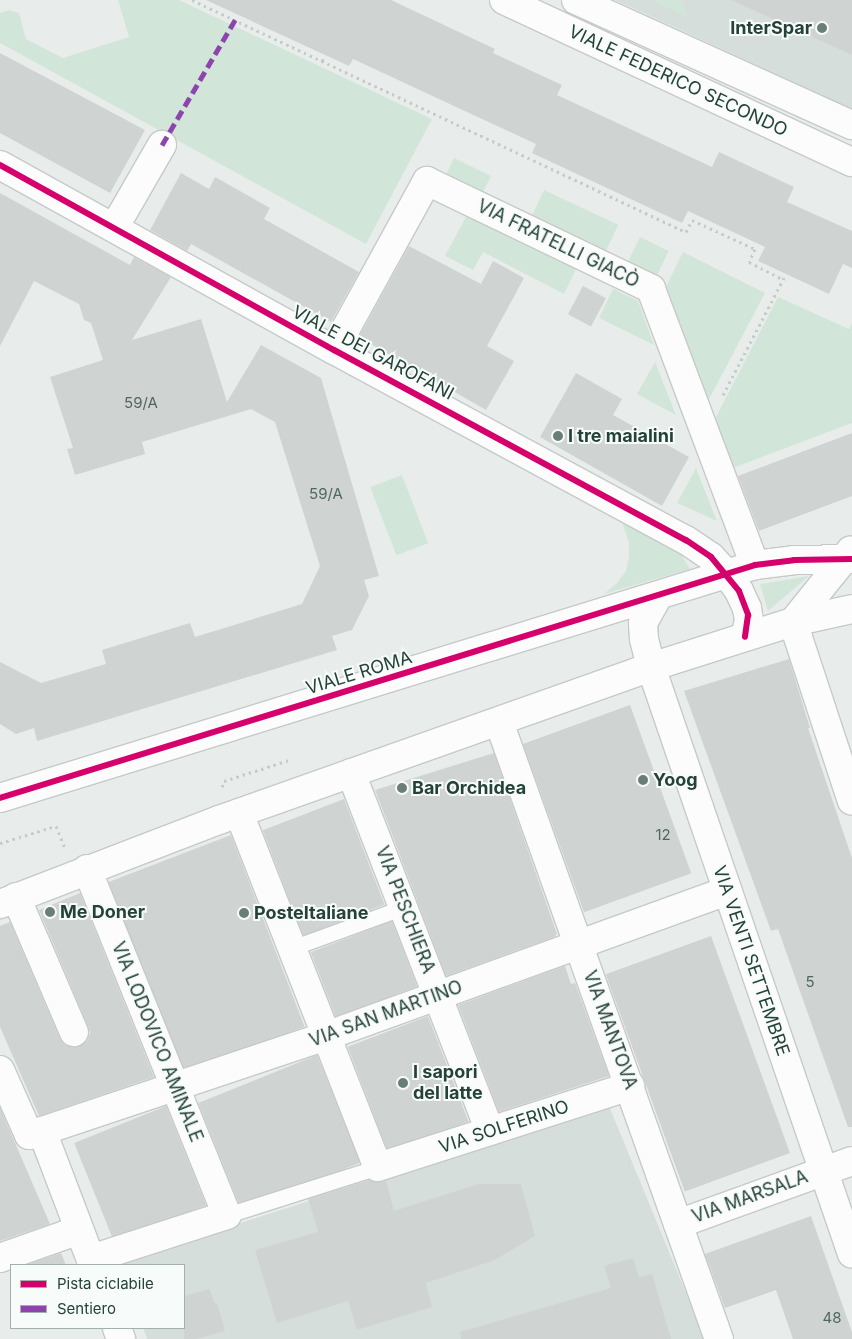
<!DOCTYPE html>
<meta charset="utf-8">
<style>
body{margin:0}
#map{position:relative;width:852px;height:1339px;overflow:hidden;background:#e8edeb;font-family:Inter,sans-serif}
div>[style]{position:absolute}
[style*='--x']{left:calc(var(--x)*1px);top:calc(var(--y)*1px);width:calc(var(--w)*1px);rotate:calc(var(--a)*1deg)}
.built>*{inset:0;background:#d6dedb}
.green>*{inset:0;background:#d1e6d8;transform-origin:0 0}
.building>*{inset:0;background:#cfd4d2;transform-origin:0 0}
.path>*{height:3px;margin-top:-1.5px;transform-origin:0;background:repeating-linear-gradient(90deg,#c3ccca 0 2.5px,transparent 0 6.5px)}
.roads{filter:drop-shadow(1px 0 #c5cac8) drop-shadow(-1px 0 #c5cac8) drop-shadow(0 1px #c5cac8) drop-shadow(0 -1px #c5cac8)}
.service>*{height:15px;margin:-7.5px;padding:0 7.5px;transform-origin:7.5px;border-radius:7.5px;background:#fcfcfc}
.minor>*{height:28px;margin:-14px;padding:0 14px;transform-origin:14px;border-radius:14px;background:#fcfcfc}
.tertiary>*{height:28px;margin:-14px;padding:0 14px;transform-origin:14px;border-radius:14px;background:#fcfcfc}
.secondary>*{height:28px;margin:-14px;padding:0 14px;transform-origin:14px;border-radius:14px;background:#fcfcfc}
.quiet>*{height:5px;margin-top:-2.5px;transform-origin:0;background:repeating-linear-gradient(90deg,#8e44ad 0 10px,transparent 0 15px)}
.cycleway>*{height:6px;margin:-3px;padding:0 3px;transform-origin:3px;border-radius:3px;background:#d6006c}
.dots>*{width:14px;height:14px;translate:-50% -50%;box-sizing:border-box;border:2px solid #f7fbf9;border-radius:50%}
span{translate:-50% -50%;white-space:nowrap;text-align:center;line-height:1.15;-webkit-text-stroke:4px #f7fbf9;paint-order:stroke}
.number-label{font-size:15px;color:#506761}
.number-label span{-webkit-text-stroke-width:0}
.poi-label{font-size:18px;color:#24423a;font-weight:700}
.right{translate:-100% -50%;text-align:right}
.left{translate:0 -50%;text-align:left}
.street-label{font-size:18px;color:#24423a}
.legend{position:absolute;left:10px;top:1264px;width:175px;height:65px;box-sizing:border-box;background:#f7fbf9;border:1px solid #a3b1ad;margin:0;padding:6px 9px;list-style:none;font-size:15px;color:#24423a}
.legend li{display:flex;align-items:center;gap:10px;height:25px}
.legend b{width:25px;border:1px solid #a3b1ad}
</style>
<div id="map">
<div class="built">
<i style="clip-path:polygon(615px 0,852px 0,852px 109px,696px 37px)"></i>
<i style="clip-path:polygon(609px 1106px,705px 1339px,147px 1339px,143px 1328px,184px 1328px,184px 1265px,119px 1265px,117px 1262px)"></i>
</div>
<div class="green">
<i style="clip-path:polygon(118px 0,179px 0,432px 119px,366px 244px,0 43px,0 13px,9px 10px,19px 13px,26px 39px,63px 58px,129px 37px)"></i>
<i style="clip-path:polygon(651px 0,682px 0,687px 17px)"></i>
<i style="left:454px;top:158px;width:41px;height:17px;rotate:26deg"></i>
<i style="left:544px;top:190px;width:82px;height:32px;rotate:25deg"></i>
<i style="clip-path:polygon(468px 213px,576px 269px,564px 294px,483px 252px,473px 270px,445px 256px)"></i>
<i style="left:640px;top:237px;width:32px;height:31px;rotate:26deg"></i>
<i style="clip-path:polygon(683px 252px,765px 293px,706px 405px,664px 291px)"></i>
<i style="clip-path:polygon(613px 289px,638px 301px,654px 345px,599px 318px)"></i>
<i style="clip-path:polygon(778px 297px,849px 329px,852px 323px,852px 423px,733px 468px,715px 419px)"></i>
<i style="clip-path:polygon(655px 362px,676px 415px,637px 394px)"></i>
<i style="clip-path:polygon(696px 468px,717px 521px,677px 503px)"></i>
<i style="left:402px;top:475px;width:73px;height:34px;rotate:69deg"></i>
<i style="clip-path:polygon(622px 522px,679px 551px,690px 569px,604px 594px,617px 583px,626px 571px,629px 557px,629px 543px)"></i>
<i style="clip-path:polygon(809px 576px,768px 611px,760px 584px)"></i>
</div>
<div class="building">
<i style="clip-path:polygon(206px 0,391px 0,495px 49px,493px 53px,562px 85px,557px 95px,712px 167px,719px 152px,794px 187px,787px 202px,852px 231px,852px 268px,843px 264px,829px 294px,758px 261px,765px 247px,688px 211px,682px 223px,532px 153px,536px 144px,353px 59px,349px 66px)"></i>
<i style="clip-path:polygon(731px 0,852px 0,852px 55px)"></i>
<i style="clip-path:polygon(0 53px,145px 130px,110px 193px,0 133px)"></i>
<i style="clip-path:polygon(181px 173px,209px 189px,215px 177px,270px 208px,264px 219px,359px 272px,331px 322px,191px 244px,187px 251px,150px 230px)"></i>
<i style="clip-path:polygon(0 193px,130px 265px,134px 257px,171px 277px,132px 340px,201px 319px,227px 402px,261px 345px,321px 378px,379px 576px,364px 580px,369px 596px,352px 630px,332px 636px,337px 650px,37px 741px,34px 728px,16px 734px,0 724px,0 662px,41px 683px,106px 664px,102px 650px,190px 623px,195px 637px,302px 604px,320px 566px,275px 422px,251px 409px,142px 442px,145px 454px,75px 475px,67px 449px,73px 448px,50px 377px,103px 360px,91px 323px,84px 320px,79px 304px,34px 281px,0 346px)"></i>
<i style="clip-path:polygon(409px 246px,481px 284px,493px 261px,524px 278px,487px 346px,514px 361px,486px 410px,359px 337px)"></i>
<i style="left:583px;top:286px;width:26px;height:32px;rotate:28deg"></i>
<i style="clip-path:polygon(576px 373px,622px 399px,613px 415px,689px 457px,662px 506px,540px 437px)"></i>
<i style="clip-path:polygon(852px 433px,852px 496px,759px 531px,738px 476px)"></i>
<i style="clip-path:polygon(789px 659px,810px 728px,808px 728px,852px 858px,852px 1127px,848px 1127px,778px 929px,771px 931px,684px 691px)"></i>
<i style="left:630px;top:705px;width:179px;height:114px;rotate:70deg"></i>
<i style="clip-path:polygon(494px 753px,557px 934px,554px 937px,446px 976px,375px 790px)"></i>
<i style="left:344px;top:799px;width:113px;height:87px;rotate:69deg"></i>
<i style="left:231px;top:835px;width:205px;height:131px;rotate:69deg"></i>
<i style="clip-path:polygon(80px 893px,154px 1077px,39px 1116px,0 1027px,0 926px,10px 922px,60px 1039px,65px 1045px,72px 1047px,80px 1046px,87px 1041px,90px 1033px,88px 1026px,39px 910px)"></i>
<i style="left:392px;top:921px;width:70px;height:87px;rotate:69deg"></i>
<i style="left:711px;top:936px;width:231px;height:112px;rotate:70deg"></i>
<i style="clip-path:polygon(565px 966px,571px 984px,575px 983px,609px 1076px,499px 1112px,458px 1005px)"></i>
<i style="left:428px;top:1016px;width:113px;height:86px;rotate:69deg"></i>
<i style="left:317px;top:1055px;width:116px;height:128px;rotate:68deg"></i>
<i style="left:166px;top:1106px;width:107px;height:99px;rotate:68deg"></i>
<i style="clip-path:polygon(0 1108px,50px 1224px,0 1241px)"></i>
<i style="clip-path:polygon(369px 1180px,376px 1182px,386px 1181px,394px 1211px,478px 1184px,521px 1184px,535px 1236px,495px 1260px,426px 1283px,432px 1307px,357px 1330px,348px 1301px,277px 1323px,255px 1250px,318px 1232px,308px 1199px)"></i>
<i style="clip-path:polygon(811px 1216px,852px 1332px,852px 1339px,793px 1339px,776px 1290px,725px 1308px,705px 1254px)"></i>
<i style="clip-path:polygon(61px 1253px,66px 1265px,26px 1265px)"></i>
<i style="clip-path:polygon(633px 1258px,639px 1277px,652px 1274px,671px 1339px,461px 1339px,460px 1332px,611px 1288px,604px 1266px)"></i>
<i style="clip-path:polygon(210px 1289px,214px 1303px,217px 1303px,225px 1331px,196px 1339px,184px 1339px,184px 1296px)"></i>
</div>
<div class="path">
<i style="--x:192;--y:0;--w:546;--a:25.16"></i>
<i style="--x:686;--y:232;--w:13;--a:-63"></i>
<i style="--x:692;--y:220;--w:69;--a:24.7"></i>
<i style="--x:755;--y:249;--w:14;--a:115"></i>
<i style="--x:749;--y:262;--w:38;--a:27"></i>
<i style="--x:322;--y:61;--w:6;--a:-59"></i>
<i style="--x:723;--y:395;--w:136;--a:-62.5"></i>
<i style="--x:222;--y:787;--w:6;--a:-72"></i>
<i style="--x:224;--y:781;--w:68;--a:-17.9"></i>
<i style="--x:0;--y:843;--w:59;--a:-16.9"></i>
<i style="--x:56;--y:826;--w:24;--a:68"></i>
</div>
<div class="roads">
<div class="service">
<i style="--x:292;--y:948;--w:119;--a:-20.1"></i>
<i style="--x:227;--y:1215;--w:158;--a:-17.6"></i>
</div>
<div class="minor">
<i style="--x:0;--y:165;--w:382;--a:29"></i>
<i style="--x:334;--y:350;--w:400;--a:28.4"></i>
<i style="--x:686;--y:540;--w:30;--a:34"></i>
<i style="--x:711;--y:557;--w:22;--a:47"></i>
<i style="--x:114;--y:228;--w:96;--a:-60"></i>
<i style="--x:334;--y:350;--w:193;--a:-61.2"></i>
<i style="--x:427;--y:181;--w:249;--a:25.7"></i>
<i style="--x:651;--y:289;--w:295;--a:69.4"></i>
<i style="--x:793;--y:622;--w:188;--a:71.8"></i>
<i style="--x:651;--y:667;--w:620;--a:71.1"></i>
<i style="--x:499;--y:722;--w:655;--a:70.38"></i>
<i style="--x:351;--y:773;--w:384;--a:68.8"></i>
<i style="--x:239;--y:813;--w:380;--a:68.6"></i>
<i style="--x:378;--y:1167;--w:265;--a:-17.8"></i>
<i style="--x:87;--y:869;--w:373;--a:68"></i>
<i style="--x:227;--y:1215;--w:143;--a:162.1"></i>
<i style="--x:16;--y:897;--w:147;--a:66.8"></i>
<i style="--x:0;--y:1070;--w:71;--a:66"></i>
<i style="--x:29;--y:1135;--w:14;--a:-17"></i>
<i style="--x:42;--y:1131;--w:143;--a:69.2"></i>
<i style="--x:42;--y:1131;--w:299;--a:-18.5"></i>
<i style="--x:326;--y:1036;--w:426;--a:-19.9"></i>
<i style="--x:678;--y:1224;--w:185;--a:-19.9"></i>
<i style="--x:0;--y:1258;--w:84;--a:-19.5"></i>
<i style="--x:117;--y:1328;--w:12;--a:70"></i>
</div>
<div class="tertiary">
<i style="--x:726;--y:573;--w:22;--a:54"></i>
<i style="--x:739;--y:591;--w:19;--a:65"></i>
<i style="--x:747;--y:608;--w:13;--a:81"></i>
<i style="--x:749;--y:621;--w:16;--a:104"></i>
<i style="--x:793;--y:622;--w:92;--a:-51.1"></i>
<i style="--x:651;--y:667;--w:29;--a:-104"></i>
<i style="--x:644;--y:639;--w:16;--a:-94"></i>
<i style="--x:643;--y:623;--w:31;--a:-61"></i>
<i style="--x:0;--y:798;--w:790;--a:-17.15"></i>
<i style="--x:755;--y:565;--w:39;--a:-7"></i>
<i style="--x:794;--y:560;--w:58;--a:-1"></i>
<i style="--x:0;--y:904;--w:235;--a:-21"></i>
<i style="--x:219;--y:820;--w:458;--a:-19.5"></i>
<i style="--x:651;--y:667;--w:149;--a:-17.6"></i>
<i style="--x:793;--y:622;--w:60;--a:-12.4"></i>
</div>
<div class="secondary">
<i style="--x:504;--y:0;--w:384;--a:25"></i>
<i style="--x:576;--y:0;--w:303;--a:24.4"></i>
</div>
</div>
<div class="quiet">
<i style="--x:162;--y:145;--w:145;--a:-59.7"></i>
</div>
<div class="cycleway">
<i style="--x:0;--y:165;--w:382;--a:29"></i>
<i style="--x:334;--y:350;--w:400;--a:28.4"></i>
<i style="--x:686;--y:540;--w:30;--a:34"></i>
<i style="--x:711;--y:557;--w:44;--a:50.5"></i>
<i style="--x:739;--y:591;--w:26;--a:69"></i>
<i style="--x:748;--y:615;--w:22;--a:98"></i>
<i style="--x:0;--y:798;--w:790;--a:-17.15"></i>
<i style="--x:755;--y:565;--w:39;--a:-7"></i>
<i style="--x:794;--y:560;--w:58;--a:-1"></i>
</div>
<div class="dots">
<i style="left:822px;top:28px;background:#697e78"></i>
<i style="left:558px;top:436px;background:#697e78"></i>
<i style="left:643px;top:780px;background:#697e78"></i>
<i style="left:402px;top:788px;background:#697e78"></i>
<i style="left:50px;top:912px;background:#697e78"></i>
<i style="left:244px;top:913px;background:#697e78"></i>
<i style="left:403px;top:1083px;background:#697e78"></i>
</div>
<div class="number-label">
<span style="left:141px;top:403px">59/A</span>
<span style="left:326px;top:494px">59/A</span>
<span style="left:663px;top:835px">12</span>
<span style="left:810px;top:982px">5</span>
<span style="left:832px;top:1318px">48</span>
</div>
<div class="poi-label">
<span class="right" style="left:812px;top:28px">InterSpar</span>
<span class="left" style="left:568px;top:436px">I tre maialini</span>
<span class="left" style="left:653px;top:780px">Yoog</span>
<span class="left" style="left:412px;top:788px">Bar Orchidea</span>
<span class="left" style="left:60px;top:912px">Me Doner</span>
<span class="left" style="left:254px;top:913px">PosteItaliane</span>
<span class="left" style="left:413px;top:1083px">I sapori<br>del latte</span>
</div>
<div class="street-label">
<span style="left:678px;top:81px;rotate:25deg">VIALE FEDERICO SECONDO</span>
<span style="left:558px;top:244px;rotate:26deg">VIA FRATELLI GIACÒ</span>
<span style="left:373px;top:353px;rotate:28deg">VIALE DEI GAROFANI</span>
<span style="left:359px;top:673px;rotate:-17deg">VIALE ROMA</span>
<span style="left:405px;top:910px;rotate:69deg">VIA PESCHIERA</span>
<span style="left:751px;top:961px;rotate:71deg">VIA VENTI SETTEMBRE</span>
<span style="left:386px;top:1014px;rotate:-20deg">VIA SAN MARTINO</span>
<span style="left:610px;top:1030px;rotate:70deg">VIA MANTOVA</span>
<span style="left:157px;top:1042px;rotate:68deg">VIA LODOVICO AMINALE</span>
<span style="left:504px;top:1127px;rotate:-18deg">VIA SOLFERINO</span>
<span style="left:750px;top:1197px;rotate:-20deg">VIA MARSALA</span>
</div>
<ul class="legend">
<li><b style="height:6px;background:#d6006c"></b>Pista ciclabile</li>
<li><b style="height:6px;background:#8e44ad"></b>Sentiero</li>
</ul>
</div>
